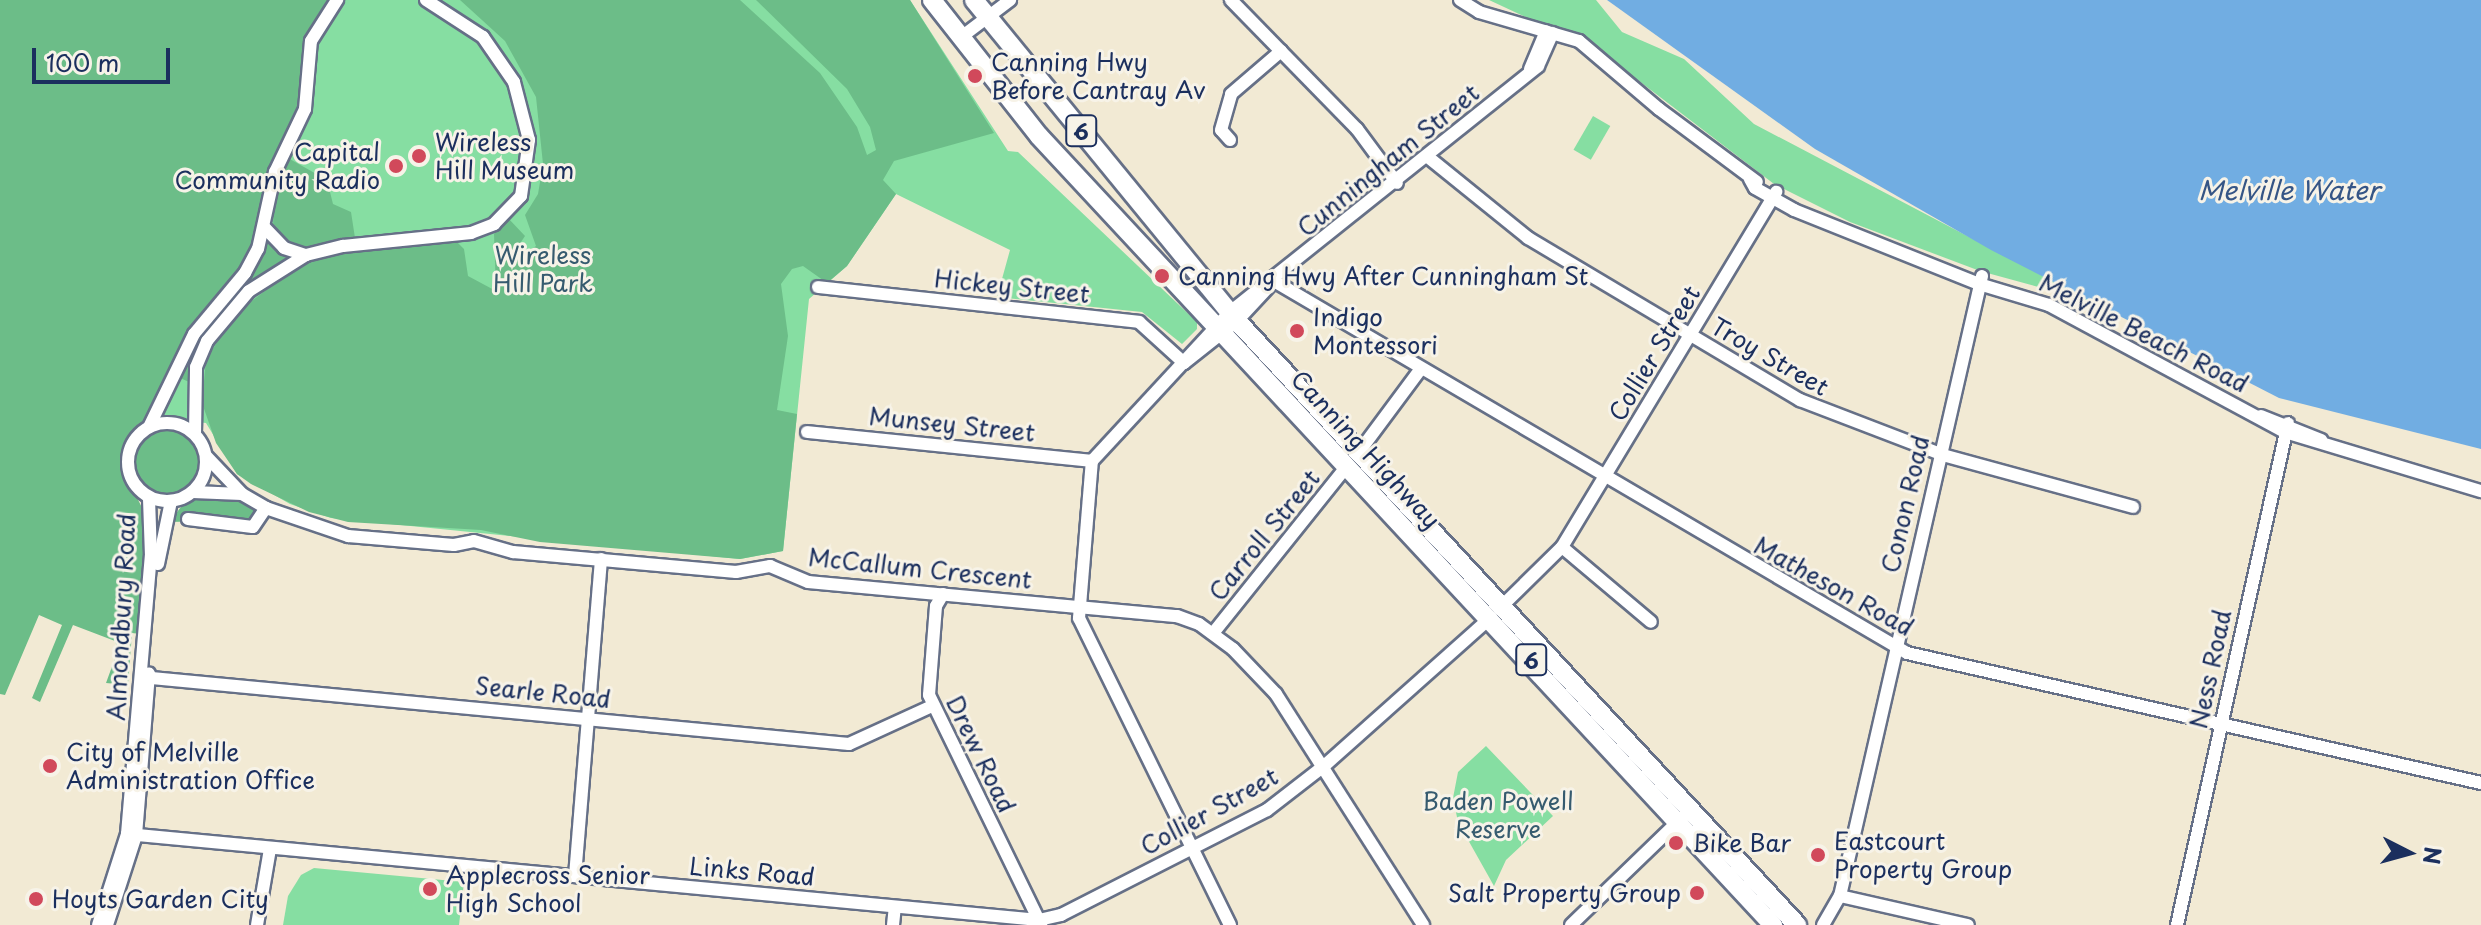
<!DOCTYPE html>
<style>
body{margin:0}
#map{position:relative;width:2481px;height:925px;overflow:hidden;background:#f2ead4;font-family:"Playpen Sans",sans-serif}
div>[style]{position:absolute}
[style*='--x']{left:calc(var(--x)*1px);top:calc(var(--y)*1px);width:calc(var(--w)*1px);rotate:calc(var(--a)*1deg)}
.green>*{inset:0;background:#86dea2;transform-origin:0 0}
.forest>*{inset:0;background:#6cbd88}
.round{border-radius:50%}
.water>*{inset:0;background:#71ade2}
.roads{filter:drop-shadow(2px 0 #667087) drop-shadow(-2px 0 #667087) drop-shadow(0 2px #667087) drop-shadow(0 -2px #667087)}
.minor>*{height:12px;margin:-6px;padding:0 6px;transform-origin:6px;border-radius:6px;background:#fff}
.minor>.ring{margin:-6px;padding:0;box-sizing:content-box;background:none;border:12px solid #fff;border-radius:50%}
.highway>*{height:18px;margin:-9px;padding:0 9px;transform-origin:9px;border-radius:9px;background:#fff}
.dots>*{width:22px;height:22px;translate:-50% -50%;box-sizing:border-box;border:4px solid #f7f3e8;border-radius:50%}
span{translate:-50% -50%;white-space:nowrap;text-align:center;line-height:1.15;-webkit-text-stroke:6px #f7f3e8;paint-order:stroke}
.shield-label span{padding:2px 6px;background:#f7f3e8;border:2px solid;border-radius:6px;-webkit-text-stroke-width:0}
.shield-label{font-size:22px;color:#1b2f5e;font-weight:700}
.poi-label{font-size:24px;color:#1b2f5e}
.left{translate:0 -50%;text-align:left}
.right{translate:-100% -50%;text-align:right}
.street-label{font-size:24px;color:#1b2f5e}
.park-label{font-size:24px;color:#365b6f}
.water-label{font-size:26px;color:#355586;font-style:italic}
.north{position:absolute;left:2369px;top:813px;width:80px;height:80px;-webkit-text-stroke:6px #f7f3e8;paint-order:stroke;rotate:96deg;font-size:22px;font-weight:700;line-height:32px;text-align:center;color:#1b2f5e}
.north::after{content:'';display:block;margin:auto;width:28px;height:36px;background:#1b2f5e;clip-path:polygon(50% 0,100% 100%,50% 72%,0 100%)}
.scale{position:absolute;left:32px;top:48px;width:138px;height:36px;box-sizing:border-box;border:4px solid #1b2f5e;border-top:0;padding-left:10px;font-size:24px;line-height:28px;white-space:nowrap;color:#1b2f5e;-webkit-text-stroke:6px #f7f3e8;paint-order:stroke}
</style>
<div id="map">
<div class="green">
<i style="clip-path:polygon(0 0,910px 0,1008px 151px,1018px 152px,1197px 322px,1197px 329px,1182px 344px,1142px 312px,997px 297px,1010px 250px,896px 194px,847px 266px,809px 299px,783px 551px,740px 559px,331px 518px,290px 504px,237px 474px,206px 423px,111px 413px)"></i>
<i style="clip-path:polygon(1489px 0,1596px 0,1622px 32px,1684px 59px,1754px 124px,2093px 302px,1980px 271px,1850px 222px,1774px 184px,1601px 52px)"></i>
<i style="left:1593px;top:116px;width:20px;height:39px;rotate:30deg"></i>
<i style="clip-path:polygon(1486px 746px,1553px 816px,1506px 860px,1494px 886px,1458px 822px,1453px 798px,1458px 772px)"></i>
<i style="clip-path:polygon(314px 868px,464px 882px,459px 925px,283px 925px,288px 896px,301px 875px)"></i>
</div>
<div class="forest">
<i style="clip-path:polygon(0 0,331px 0,310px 27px,299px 107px,268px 176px,258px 232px,249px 252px,149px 417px,126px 445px,122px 467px,149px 522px,140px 634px,132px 633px,128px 685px,106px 683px,118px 650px,115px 641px,73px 625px,40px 702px,32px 698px,62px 625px,39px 615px,5px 695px,0 694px)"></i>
<i style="clip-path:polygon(460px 0,740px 0,820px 73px,857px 127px,867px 155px,876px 150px,870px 127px,847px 89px,756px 0,910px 0,994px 133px,894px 161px,883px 180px,896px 194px,847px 266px,827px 283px,803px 266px,792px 269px,781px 284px,788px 336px,777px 410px,797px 414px,783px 551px,740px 559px,540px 542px,481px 530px,348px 522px,309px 512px,251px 484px,237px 474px,216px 443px,202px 403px,206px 359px,237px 312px,302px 263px,374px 244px,457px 242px,464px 249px,468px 276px,496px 291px,494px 234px,508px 218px,525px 236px,515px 251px,519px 258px,536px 246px,525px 215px,538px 194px,543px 164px,536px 97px,505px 41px)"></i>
<i style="clip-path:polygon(288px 158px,327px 180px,333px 204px,351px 212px,355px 238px,311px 249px,292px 248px,273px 228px,274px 187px)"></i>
<i style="clip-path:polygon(266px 235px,296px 258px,277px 268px,195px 359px,189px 382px,178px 377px,199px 334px)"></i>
<i class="round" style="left:134px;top:429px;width:68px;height:68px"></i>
<i style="clip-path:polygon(203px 496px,226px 496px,250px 505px,257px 513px,255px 520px,169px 522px,181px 507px)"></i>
</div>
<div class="water">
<i style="clip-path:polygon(1607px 0,2481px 0,2481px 449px,2279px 398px,1991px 250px,1815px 149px)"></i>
</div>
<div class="roads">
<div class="minor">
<i style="--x:1231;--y:0;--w:180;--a:45.7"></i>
<i style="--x:1357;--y:129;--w:67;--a:53.5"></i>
<i style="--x:1460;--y:0;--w:22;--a:32"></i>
<i style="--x:1479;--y:12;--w:104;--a:16.2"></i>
<i style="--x:1579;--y:41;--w:105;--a:40.4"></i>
<i style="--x:1659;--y:109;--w:122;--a:36.7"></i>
<i style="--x:960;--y:38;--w:63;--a:-37.2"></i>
<i style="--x:1530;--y:69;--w:41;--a:-67.2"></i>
<i style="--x:1230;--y:140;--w:13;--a:-132"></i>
<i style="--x:1221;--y:130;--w:37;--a:-74"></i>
<i style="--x:1231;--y:94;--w:66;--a:-40.7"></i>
<i style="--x:1428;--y:157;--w:129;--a:39"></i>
<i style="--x:1528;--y:238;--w:317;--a:30.8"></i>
<i style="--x:1800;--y:400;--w:153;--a:21"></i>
<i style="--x:1943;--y:455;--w:197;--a:15.3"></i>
<i style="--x:1750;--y:179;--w:10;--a:61"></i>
<i style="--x:1755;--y:188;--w:45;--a:29.4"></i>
<i style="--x:1794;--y:210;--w:199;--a:21.8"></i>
<i style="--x:1979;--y:284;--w:73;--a:16.7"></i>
<i style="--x:2049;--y:305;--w:268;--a:28.3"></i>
<i style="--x:2285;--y:432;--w:205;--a:16.8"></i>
<i style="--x:264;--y:227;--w:29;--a:46"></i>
<i style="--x:284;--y:248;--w:23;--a:18"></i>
<i style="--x:1274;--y:281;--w:734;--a:30.44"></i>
<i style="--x:1907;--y:653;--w:589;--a:12.76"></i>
<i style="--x:818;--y:287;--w:323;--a:6.2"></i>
<i style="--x:1139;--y:322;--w:61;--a:42.3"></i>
<i style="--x:1184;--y:363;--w:68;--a:-38.4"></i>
<i style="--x:1237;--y:321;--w:54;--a:-47.2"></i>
<i style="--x:2261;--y:416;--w:65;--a:21.8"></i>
<i class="ring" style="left:128px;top:423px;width:66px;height:66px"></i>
<i style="--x:149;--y:427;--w:103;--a:-64.2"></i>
<i style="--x:194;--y:334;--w:80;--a:-50.1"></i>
<i style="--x:245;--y:273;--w:27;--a:-62"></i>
<i style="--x:258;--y:249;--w:79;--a:-77.6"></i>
<i style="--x:275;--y:172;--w:70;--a:-64.5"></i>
<i style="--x:305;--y:109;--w:68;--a:-85"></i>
<i style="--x:311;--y:41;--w:49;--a:-57.6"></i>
<i style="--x:807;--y:432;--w:286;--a:5.8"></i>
<i style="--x:195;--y:434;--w:67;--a:-89.1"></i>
<i style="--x:196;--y:367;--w:28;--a:-67"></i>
<i style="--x:207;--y:341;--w:65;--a:-50"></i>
<i style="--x:249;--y:291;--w:67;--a:-32.3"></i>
<i style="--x:306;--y:255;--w:38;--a:-14"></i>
<i style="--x:343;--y:246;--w:129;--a:-5.8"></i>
<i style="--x:471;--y:233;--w:25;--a:-21"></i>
<i style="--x:494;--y:224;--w:39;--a:-46"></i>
<i style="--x:521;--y:196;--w:57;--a:-81.9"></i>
<i style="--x:529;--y:140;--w:60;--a:-104.5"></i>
<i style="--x:514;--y:82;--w:55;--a:-124.6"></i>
<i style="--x:483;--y:37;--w:68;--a:-147"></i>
<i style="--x:1359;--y:452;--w:102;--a:-53.4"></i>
<i style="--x:206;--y:456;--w:52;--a:46.5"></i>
<i style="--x:242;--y:494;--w:28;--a:30"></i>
<i style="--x:266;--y:508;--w:87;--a:18.9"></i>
<i style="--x:348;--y:536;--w:106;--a:4.9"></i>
<i style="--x:454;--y:545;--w:20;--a:-11"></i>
<i style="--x:474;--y:541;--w:41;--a:15.8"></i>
<i style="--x:513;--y:552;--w:224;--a:5.1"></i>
<i style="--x:736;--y:572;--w:35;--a:-10"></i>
<i style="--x:770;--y:566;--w:41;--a:22.8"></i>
<i style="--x:808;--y:582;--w:371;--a:5.3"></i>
<i style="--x:1177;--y:616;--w:23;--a:20"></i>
<i style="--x:1199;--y:624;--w:42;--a:36.3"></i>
<i style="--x:1233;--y:649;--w:62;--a:46.3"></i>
<i style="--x:1276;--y:694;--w:274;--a:57.5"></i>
<i style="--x:193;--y:492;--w:49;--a:2.3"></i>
<i style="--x:188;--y:519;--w:65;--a:7"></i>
<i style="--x:253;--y:527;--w:23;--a:-56"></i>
<i style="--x:1562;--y:547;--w:116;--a:40.1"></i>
<i style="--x:158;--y:564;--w:64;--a:-78.3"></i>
<i style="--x:943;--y:594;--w:14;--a:120"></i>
<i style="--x:936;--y:606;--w:89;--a:94.5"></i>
<i style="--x:929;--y:695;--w:256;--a:64"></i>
<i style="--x:1503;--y:605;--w:83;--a:-44.5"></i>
<i style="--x:1562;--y:547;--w:415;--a:-58.9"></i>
<i style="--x:1214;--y:632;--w:214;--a:-51.3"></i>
<i style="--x:141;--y:677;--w:711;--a:5.41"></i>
<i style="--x:849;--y:744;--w:91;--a:-24.6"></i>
<i style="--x:127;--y:834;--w:916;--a:5.39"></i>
<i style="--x:1039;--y:920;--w:23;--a:-13"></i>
<i style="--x:1061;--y:915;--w:231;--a:-27"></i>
<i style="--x:1267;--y:810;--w:72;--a:-37.7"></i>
<i style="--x:1324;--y:766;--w:224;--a:-41.7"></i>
<i style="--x:575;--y:876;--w:318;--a:-85.3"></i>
<i style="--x:1840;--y:896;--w:131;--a:12.8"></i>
<i style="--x:98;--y:925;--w:96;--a:-72.3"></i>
<i style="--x:127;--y:834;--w:279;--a:-85.1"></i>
<i style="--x:151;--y:556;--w:58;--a:-92"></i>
<i style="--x:107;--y:925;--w:95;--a:-72.1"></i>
<i style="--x:136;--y:835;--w:162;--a:-85.4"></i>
<i style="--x:257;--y:925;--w:77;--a:-80.3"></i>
<i style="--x:893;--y:925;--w:18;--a:-84"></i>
<i style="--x:1230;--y:925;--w:342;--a:-116.2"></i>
<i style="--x:1079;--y:618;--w:158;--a:-85.3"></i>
<i style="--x:1092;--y:461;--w:203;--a:-47.2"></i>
<i style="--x:1230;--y:312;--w:394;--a:-38.6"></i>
<i style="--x:1538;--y:66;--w:36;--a:-66"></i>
<i style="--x:1571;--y:925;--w:156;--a:-44"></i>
<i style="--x:1823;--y:925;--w:34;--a:-60"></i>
<i style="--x:1840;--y:896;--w:636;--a:-77.1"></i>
<i style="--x:2177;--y:925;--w:514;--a:-77.53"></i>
</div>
<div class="highway">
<i style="--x:932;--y:0;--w:173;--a:51.8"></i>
<i style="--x:1039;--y:136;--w:1078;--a:47.07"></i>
<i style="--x:974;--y:0;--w:415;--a:50.7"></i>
<i style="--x:1237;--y:321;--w:824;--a:47.16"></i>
</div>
</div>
<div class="dots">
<i style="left:975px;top:76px;background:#d1495b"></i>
<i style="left:419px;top:156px;background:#d1495b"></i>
<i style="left:396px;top:166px;background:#d1495b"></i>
<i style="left:1162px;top:276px;background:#d1495b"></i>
<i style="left:1297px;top:331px;background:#d1495b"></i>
<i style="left:50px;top:766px;background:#d1495b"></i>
<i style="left:1676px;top:843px;background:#d1495b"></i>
<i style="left:1818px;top:855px;background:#d1495b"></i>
<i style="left:430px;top:889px;background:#d1495b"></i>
<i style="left:1697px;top:893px;background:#d1495b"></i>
<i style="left:36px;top:899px;background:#d1495b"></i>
</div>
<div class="shield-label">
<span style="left:1081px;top:131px">6</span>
<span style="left:1531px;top:660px">6</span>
</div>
<div class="poi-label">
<span class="left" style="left:991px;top:76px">Canning Hwy<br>Before Cantray Av</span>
<span class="left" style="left:435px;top:156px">Wireless<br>Hill Museum</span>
<span class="right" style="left:380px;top:166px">Capital<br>Community Radio</span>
<span class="left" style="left:1178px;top:276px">Canning Hwy After Cunningham St</span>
<span class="left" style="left:1313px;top:331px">Indigo<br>Montessori</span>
<span class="left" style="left:66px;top:766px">City of Melville<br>Administration Office</span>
<span class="left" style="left:1834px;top:855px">Eastcourt<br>Property Group</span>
<span class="left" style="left:1692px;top:843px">Bike Bar</span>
<span class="left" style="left:446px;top:889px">Applecross Senior<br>High School</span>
<span class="right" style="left:1681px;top:893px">Salt Property Group</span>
<span class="left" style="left:52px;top:899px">Hoyts Garden City</span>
</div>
<div class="street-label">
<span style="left:1388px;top:160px;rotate:-39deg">Cunningham Street</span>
<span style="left:1012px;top:286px;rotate:6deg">Hickey Street</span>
<span style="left:2144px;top:333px;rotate:27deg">Melville Beach Road</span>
<span style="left:1654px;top:353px;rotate:-59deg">Collier Street</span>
<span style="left:1770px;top:356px;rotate:30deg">Troy Street</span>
<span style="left:952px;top:424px;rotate:6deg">Munsey Street</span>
<span style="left:1366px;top:449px;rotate:47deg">Canning Highway</span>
<span style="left:1905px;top:504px;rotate:-77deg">Conon Road</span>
<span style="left:1264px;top:535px;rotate:-51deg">Carroll Street</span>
<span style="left:920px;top:568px;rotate:6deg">McCallum Crescent</span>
<span style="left:1834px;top:586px;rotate:29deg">Matheson Road</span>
<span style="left:121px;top:617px;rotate:-87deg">Almondbury Road</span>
<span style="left:2210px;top:669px;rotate:-78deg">Ness Road</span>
<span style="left:543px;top:692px;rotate:6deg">Searle Road</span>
<span style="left:981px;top:754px;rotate:64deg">Drew Road</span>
<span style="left:1209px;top:811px;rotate:-29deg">Collier Street</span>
<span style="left:752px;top:871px;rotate:5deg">Links Road</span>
</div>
<div class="park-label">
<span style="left:543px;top:269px">Wireless<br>Hill Park</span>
<span style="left:1498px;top:815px">Baden Powell<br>Reserve</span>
</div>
<div class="water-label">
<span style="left:2289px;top:190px">Melville Water</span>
</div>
<div class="north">N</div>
<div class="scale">100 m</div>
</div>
